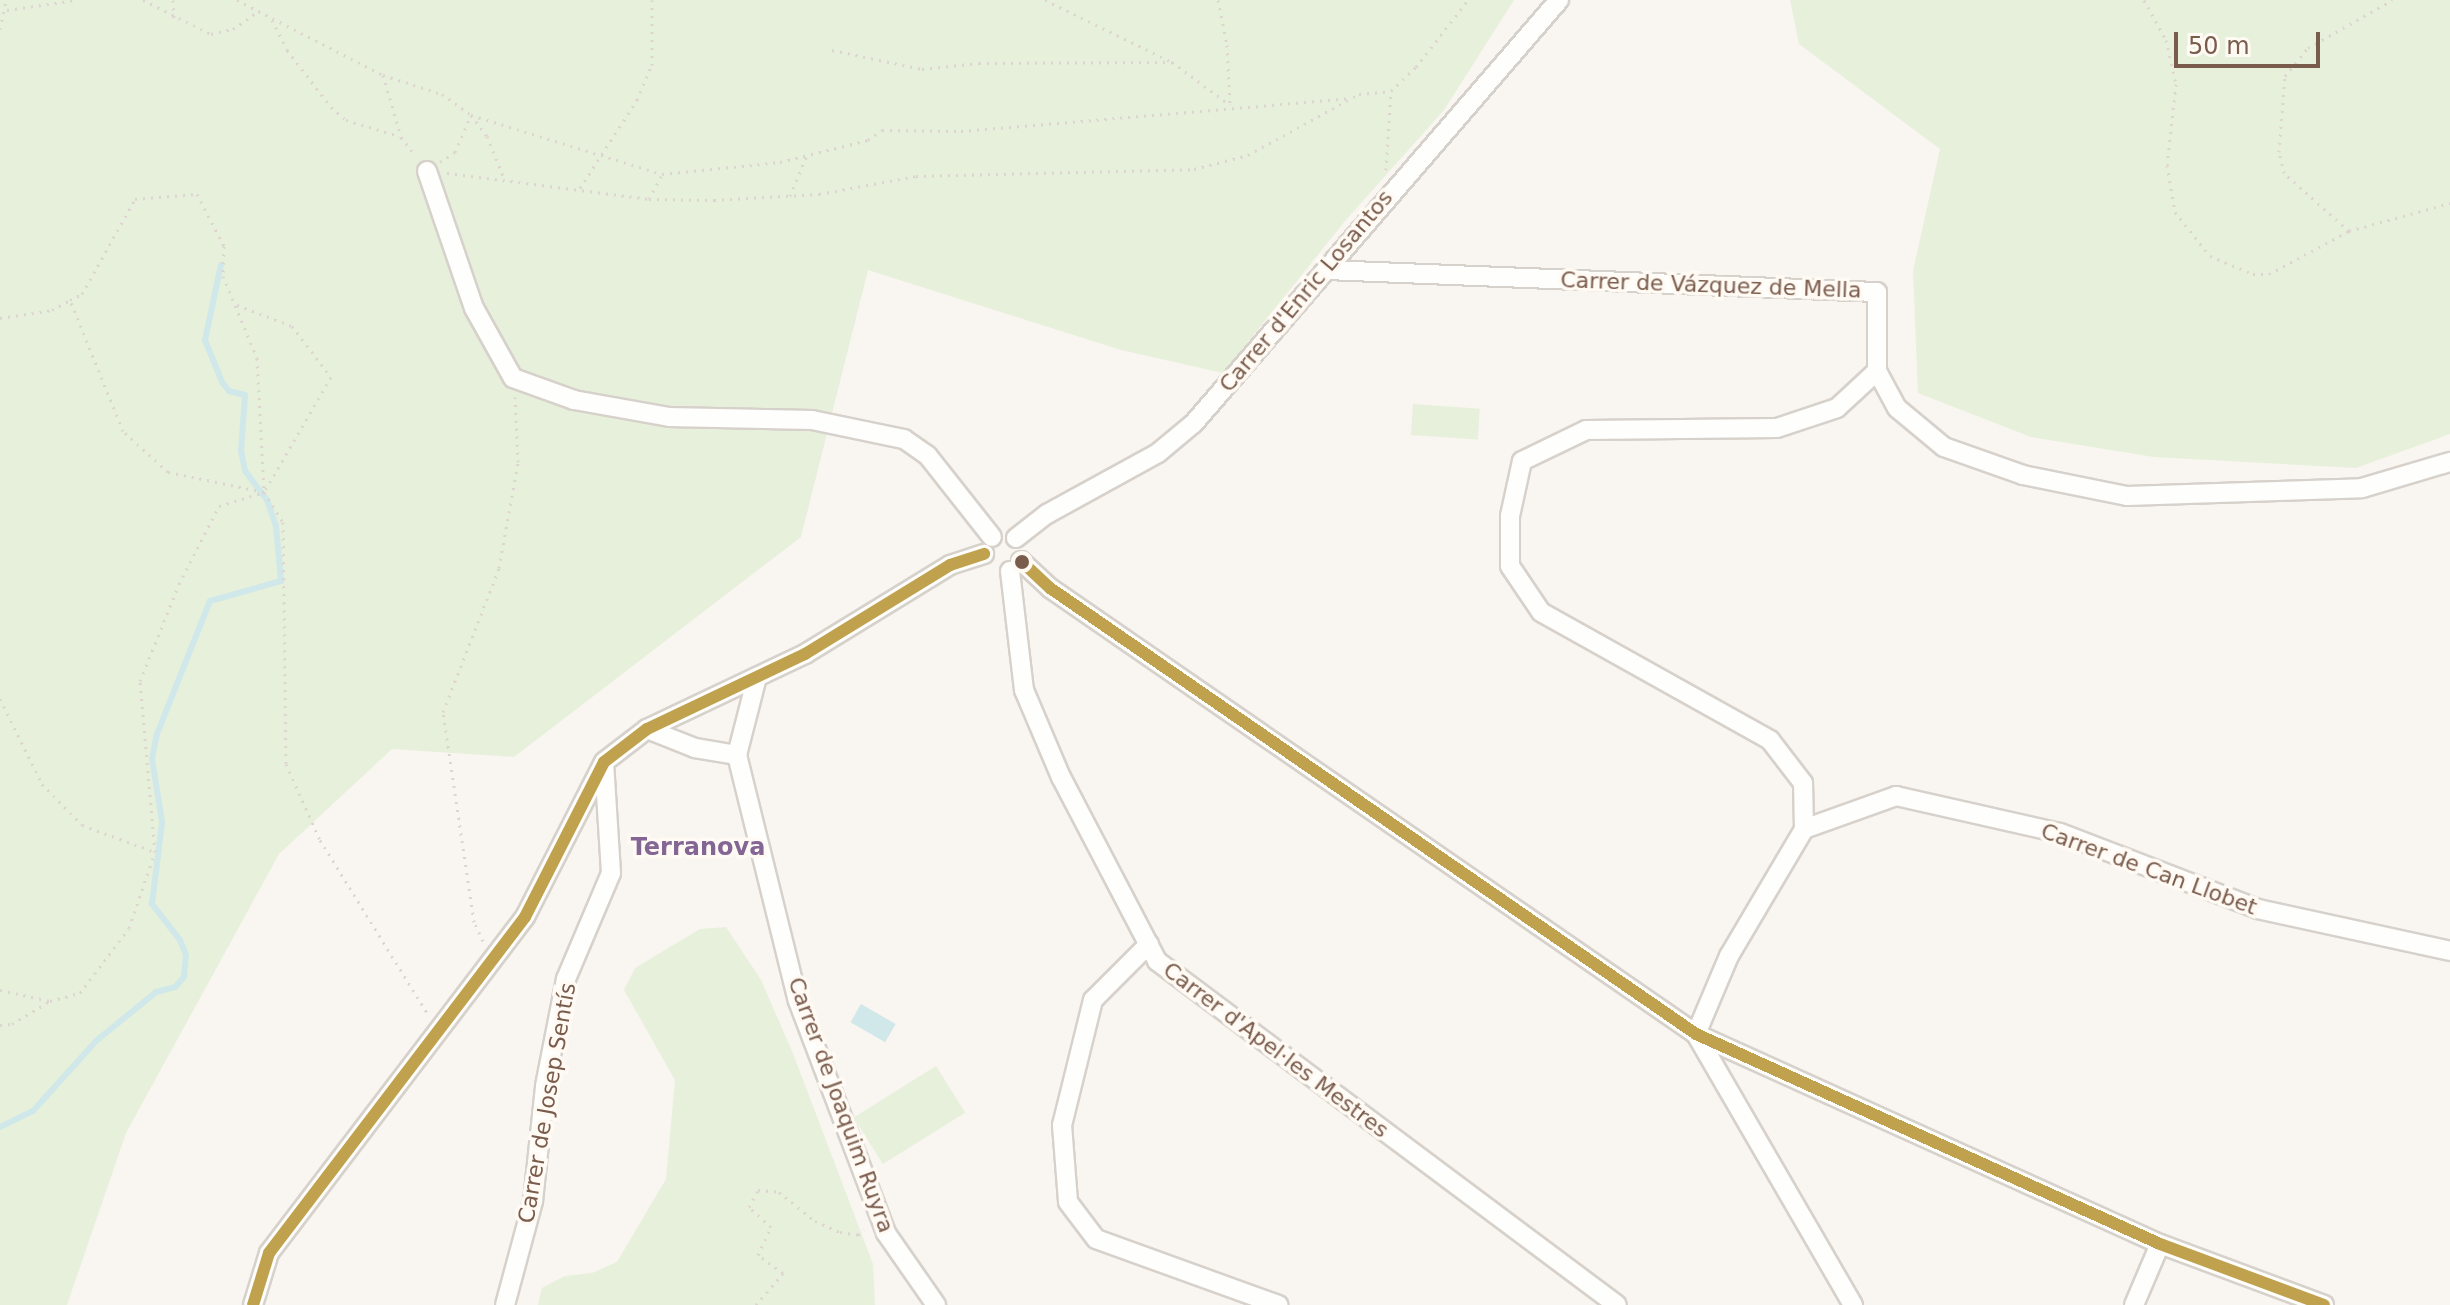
<!DOCTYPE html>
<meta charset="utf-8">
<style>
body{margin:0}
#map{position:relative;width:2450px;height:1305px;overflow:hidden;background:#f9f5f0;font-family:"DejaVu Sans",sans-serif}
div>[style]{position:absolute}
[style*='--x']{left:calc(var(--x)*1px);top:calc(var(--y)*1px);width:calc(var(--w)*1px);rotate:calc(var(--a)*1deg)}
.green>*{inset:0;background:#e7f0db;transform-origin:0 0}
.water>*{inset:0;background:#d0e8ea;transform-origin:0 0}
.stream>*{height:6px;margin:-3px;padding:0 3px;transform-origin:3px;border-radius:3px;background:#d0e8ea}
.path>*{height:3px;margin-top:-1.5px;transform-origin:0;background:repeating-linear-gradient(90deg,#dcd5d0 0 2px,transparent 0 8px)}
.roads{filter:drop-shadow(2px 0 #d7d1cb) drop-shadow(-2px 0 #d7d1cb) drop-shadow(0 2px #d7d1cb) drop-shadow(0 -2px #d7d1cb)}
.street>*{height:18px;margin:-9px;padding:0 9px;transform-origin:9px;border-radius:9px;background:#fefefd}
.bus-1>*{height:12px;margin:-6px;padding:0 6px;transform-origin:6px;border-radius:6px;background:#c0a24e}
.dots>*{width:22px;height:22px;translate:-50% -50%;box-sizing:border-box;border:4px solid #fffaf3;border-radius:50%}
span{translate:-50% -50%;white-space:nowrap;text-align:center;line-height:1.15;-webkit-text-stroke:7px #fffaf3;paint-order:stroke}
.street-label{font-size:22px;color:#7a5c4d}
.neighbourhood-label{font-size:24px;color:#846695;font-weight:700}
.scale{position:absolute;left:2174px;top:32px;width:146px;height:36px;box-sizing:border-box;border:4px solid #7a5c4d;border-top:0;padding-left:10px;font-size:24px;line-height:28px;white-space:nowrap;color:#7a5c4d;-webkit-text-stroke:6px #fffaf3;paint-order:stroke}
</style>
<div id="map">
<div class="green">
<i style="clip-path:polygon(0 0,1514px 0,1444px 110px,1345px 221px,1223px 373px,1121px 350px,868px 270px,801px 537px,514px 757px,392px 749px,279px 854px,126px 1133px,67px 1305px,0 1305px)"></i>
<i style="clip-path:polygon(1790px 0,2450px 0,2450px 434px,2356px 468px,2154px 457px,2031px 437px,1918px 393px,1913px 271px,1940px 149px,1799px 44px)"></i>
<i style="left:1413px;top:404px;width:67px;height:31px;rotate:4deg"></i>
<i style="clip-path:polygon(726px 927px,761px 980px,792px 1051px,873px 1264px,875px 1305px,538px 1305px,542px 1288px,565px 1276px,592px 1273px,617px 1262px,666px 1179px,675px 1080px,624px 990px,635px 968px,700px 929px)"></i>
<i style="left:936px;top:1066px;width:55px;height:97px;rotate:58deg"></i>
</div>
<div class="water">
<i style="left:861px;top:1004px;width:40px;height:21px;rotate:30deg"></i>
</div>
<div class="stream">
<i style="--x:0;--y:1127;--w:37;--a:-26"></i>
<i style="--x:33;--y:1111;--w:94;--a:-48"></i>
<i style="--x:96;--y:1041;--w:77;--a:-39.2"></i>
<i style="--x:156;--y:992;--w:20;--a:-15"></i>
<i style="--x:175;--y:987;--w:13;--a:-48"></i>
<i style="--x:184;--y:977;--w:22;--a:-85"></i>
<i style="--x:186;--y:955;--w:16;--a:-112"></i>
<i style="--x:180;--y:940;--w:46;--a:-127.9"></i>
<i style="--x:152;--y:904;--w:83;--a:-83"></i>
<i style="--x:162;--y:822;--w:64;--a:-99"></i>
<i style="--x:152;--y:759;--w:25;--a:-79"></i>
<i style="--x:157;--y:734;--w:143;--a:-68.3"></i>
<i style="--x:210;--y:601;--w:74;--a:-15.7"></i>
<i style="--x:281;--y:581;--w:55;--a:-95.2"></i>
<i style="--x:276;--y:526;--w:28;--a:-109"></i>
<i style="--x:267;--y:500;--w:36;--a:-127"></i>
<i style="--x:245;--y:471;--w:21;--a:-101"></i>
<i style="--x:241;--y:450;--w:55;--a:-85.8"></i>
<i style="--x:245;--y:395;--w:16;--a:-166"></i>
<i style="--x:229;--y:391;--w:11;--a:-128"></i>
<i style="--x:222;--y:382;--w:45;--a:-112"></i>
<i style="--x:205;--y:340;--w:77;--a:-78"></i>
</div>
<div class="path">
<i style="--x:143;--y:0;--w:76;--a:26.6"></i>
<i style="--x:211;--y:34;--w:23;--a:-13"></i>
<i style="--x:233;--y:29;--w:28;--a:-35"></i>
<i style="--x:173;--y:0;--w:19;--a:87"></i>
<i style="--x:237;--y:0;--w:164;--a:27.2"></i>
<i style="--x:383;--y:75;--w:65;--a:73.8"></i>
<i style="--x:401;--y:137;--w:23;--a:52"></i>
<i style="--x:1045;--y:0;--w:141;--a:26"></i>
<i style="--x:1172;--y:62;--w:72;--a:36.6"></i>
<i style="--x:1218;--y:0;--w:46;--a:78.7"></i>
<i style="--x:1227;--y:45;--w:60;--a:87.1"></i>
<i style="--x:2144;--y:0;--w:46;--a:61.2"></i>
<i style="--x:2166;--y:40;--w:45;--a:77.2"></i>
<i style="--x:2176;--y:84;--w:81;--a:96.3"></i>
<i style="--x:2167;--y:165;--w:48;--a:80.3"></i>
<i style="--x:2175;--y:212;--w:56;--a:51.5"></i>
<i style="--x:2210;--y:256;--w:47;--a:22.7"></i>
<i style="--x:2253;--y:274;--w:16;--a:0"></i>
<i style="--x:2269;--y:274;--w:91;--a:-28.3"></i>
<i style="--x:2349;--y:231;--w:105;--a:-15.5"></i>
<i style="--x:7;--y:10;--w:70;--a:-8.2"></i>
<i style="--x:272;--y:20;--w:34;--a:63"></i>
<i style="--x:287;--y:50;--w:72;--a:52.3"></i>
<i style="--x:331;--y:107;--w:20;--a:41"></i>
<i style="--x:346;--y:120;--w:55;--a:16.8"></i>
<i style="--x:0;--y:29;--w:30;--a:-78"></i>
<i style="--x:832;--y:50;--w:92;--a:11.9"></i>
<i style="--x:922;--y:69;--w:57;--a:-6"></i>
<i style="--x:979;--y:63;--w:193;--a:-0.3"></i>
<i style="--x:383;--y:75;--w:62;--a:17.9"></i>
<i style="--x:442;--y:94;--w:36;--a:36"></i>
<i style="--x:471;--y:115;--w:26;--a:53"></i>
<i style="--x:487;--y:136;--w:48;--a:68.2"></i>
<i style="--x:440;--y:162;--w:18;--a:-34"></i>
<i style="--x:455;--y:152;--w:40;--a:-66.6"></i>
<i style="--x:471;--y:115;--w:200;--a:17.2"></i>
<i style="--x:662;--y:174;--w:119;--a:-5.8"></i>
<i style="--x:780;--y:162;--w:91;--a:-14"></i>
<i style="--x:868;--y:140;--w:17;--a:-36"></i>
<i style="--x:882;--y:130;--w:79;--a:0.7"></i>
<i style="--x:961;--y:131;--w:390;--a:-4.8"></i>
<i style="--x:1386;--y:170;--w:79;--a:-86.4"></i>
<i style="--x:447;--y:173;--w:204;--a:7.3"></i>
<i style="--x:649;--y:199;--w:65;--a:0.9"></i>
<i style="--x:714;--y:200;--w:105;--a:-3.3"></i>
<i style="--x:819;--y:194;--w:99;--a:-10.5"></i>
<i style="--x:916;--y:176;--w:278;--a:-1.4"></i>
<i style="--x:1194;--y:169;--w:56;--a:-14.5"></i>
<i style="--x:1248;--y:155;--w:127;--a:-28.8"></i>
<i style="--x:1359;--y:94;--w:32;--a:-5"></i>
<i style="--x:1391;--y:91;--w:35;--a:-44"></i>
<i style="--x:1416;--y:67;--w:85;--a:-52.2"></i>
<i style="--x:580;--y:188;--w:105;--a:-57.1"></i>
<i style="--x:637;--y:100;--w:38;--a:-67"></i>
<i style="--x:652;--y:65;--w:65;--a:-90"></i>
<i style="--x:790;--y:196;--w:44;--a:-67.5"></i>
<i style="--x:649;--y:199;--w:27;--a:-62"></i>
<i style="--x:2349;--y:231;--w:87;--a:-138.3"></i>
<i style="--x:2284;--y:173;--w:22;--a:-103"></i>
<i style="--x:2279;--y:152;--w:76;--a:-85.5"></i>
<i style="--x:2285;--y:76;--w:36;--a:-51"></i>
<i style="--x:2308;--y:48;--w:97;--a:-29.7"></i>
<i style="--x:237;--y:305;--w:59;--a:20.9"></i>
<i style="--x:292;--y:326;--w:64;--a:52.6"></i>
<i style="--x:331;--y:377;--w:133;--a:120.2"></i>
<i style="--x:0;--y:318;--w:53;--a:-8.7"></i>
<i style="--x:52;--y:310;--w:21;--a:-29"></i>
<i style="--x:70;--y:300;--w:13;--a:-27"></i>
<i style="--x:82;--y:294;--w:109;--a:-60.8"></i>
<i style="--x:135;--y:199;--w:62;--a:-4.6"></i>
<i style="--x:197;--y:194;--w:59;--a:62.6"></i>
<i style="--x:224;--y:246;--w:30;--a:92"></i>
<i style="--x:223;--y:276;--w:89;--a:67.5"></i>
<i style="--x:257;--y:358;--w:134;--a:87"></i>
<i style="--x:264;--y:492;--w:98;--a:-168.2"></i>
<i style="--x:168;--y:472;--w:61;--a:-137.7"></i>
<i style="--x:123;--y:431;--w:141;--a:-112"></i>
<i style="--x:0;--y:699;--w:95;--a:63.7"></i>
<i style="--x:42;--y:784;--w:57;--a:45.7"></i>
<i style="--x:82;--y:825;--w:78;--a:20.3"></i>
<i style="--x:155;--y:852;--w:172;--a:-95"></i>
<i style="--x:140;--y:681;--w:105;--a:-68.1"></i>
<i style="--x:179;--y:584;--w:88;--a:-62.9"></i>
<i style="--x:219;--y:506;--w:47;--a:-17.3"></i>
<i style="--x:264;--y:492;--w:36;--a:58"></i>
<i style="--x:283;--y:522;--w:242;--a:89.3"></i>
<i style="--x:286;--y:764;--w:83;--a:65.9"></i>
<i style="--x:320;--y:840;--w:205;--a:58.2"></i>
<i style="--x:483;--y:941;--w:21;--a:-115"></i>
<i style="--x:474;--y:922;--w:212;--a:-98.4"></i>
<i style="--x:443;--y:712;--w:155;--a:-68.7"></i>
<i style="--x:499;--y:568;--w:108;--a:-79.8"></i>
<i style="--x:518;--y:462;--w:65;--a:-92.6"></i>
<i style="--x:0;--y:990;--w:51;--a:12.4"></i>
<i style="--x:50;--y:1001;--w:31;--a:-15"></i>
<i style="--x:80;--y:993;--w:81;--a:-53"></i>
<i style="--x:129;--y:928;--w:80;--a:-71.1"></i>
<i style="--x:0;--y:1025;--w:12;--a:-5"></i>
<i style="--x:12;--y:1024;--w:44;--a:-31.2"></i>
<i style="--x:756;--y:1305;--w:42;--a:-49.8"></i>
<i style="--x:783;--y:1273;--w:31;--a:-144"></i>
<i style="--x:758;--y:1255;--w:31;--a:-65"></i>
<i style="--x:771;--y:1227;--w:30;--a:-138"></i>
<i style="--x:749;--y:1207;--w:19;--a:-62"></i>
<i style="--x:758;--y:1190;--w:21;--a:5"></i>
<i style="--x:779;--y:1192;--w:46;--a:38.9"></i>
<i style="--x:815;--y:1221;--w:27;--a:24"></i>
<i style="--x:840;--y:1232;--w:18;--a:9"></i>
<i style="--x:858;--y:1235;--w:8;--a:-40"></i>
</div>
<div class="roads">
<div class="street">
<i style="--x:427;--y:171;--w:145;--a:71.1"></i>
<i style="--x:474;--y:308;--w:80;--a:60.9"></i>
<i style="--x:513;--y:378;--w:65;--a:19.8"></i>
<i style="--x:574;--y:400;--w:97;--a:10.1"></i>
<i style="--x:669;--y:417;--w:143;--a:1.2"></i>
<i style="--x:812;--y:420;--w:94;--a:11.7"></i>
<i style="--x:904;--y:439;--w:29;--a:35"></i>
<i style="--x:928;--y:456;--w:103;--a:51.7"></i>
<i style="--x:1326;--y:270;--w:551;--a:2.29"></i>
<i style="--x:1877;--y:292;--w:79;--a:90"></i>
<i style="--x:1877;--y:371;--w:42;--a:61.6"></i>
<i style="--x:1897;--y:408;--w:61;--a:39.7"></i>
<i style="--x:1944;--y:447;--w:84;--a:19.5"></i>
<i style="--x:2023;--y:475;--w:106;--a:11.4"></i>
<i style="--x:2127;--y:496;--w:235;--a:-1.9"></i>
<i style="--x:2362;--y:488;--w:92;--a:-16.5"></i>
<i style="--x:1016;--y:538;--w:39;--a:-38"></i>
<i style="--x:1047;--y:514;--w:127;--a:-28.8"></i>
<i style="--x:1158;--y:453;--w:47;--a:-39.8"></i>
<i style="--x:1194;--y:423;--w:559;--a:-49.21"></i>
<i style="--x:1021;--y:561;--w:40;--a:43"></i>
<i style="--x:1050;--y:588;--w:785;--a:34.62"></i>
<i style="--x:1696;--y:1034;--w:509;--a:24.35"></i>
<i style="--x:2160;--y:1244;--w:175;--a:20.4"></i>
<i style="--x:1010;--y:571;--w:120;--a:83.3"></i>
<i style="--x:1024;--y:690;--w:95;--a:67"></i>
<i style="--x:1061;--y:777;--w:208;--a:62.4"></i>
<i style="--x:1157;--y:961;--w:574;--a:36.79"></i>
<i style="--x:757;--y:677;--w:81;--a:104.4"></i>
<i style="--x:737;--y:755;--w:253;--a:76.1"></i>
<i style="--x:798;--y:1001;--w:248;--a:69.2"></i>
<i style="--x:886;--y:1233;--w:88;--a:55.2"></i>
<i style="--x:647;--y:729;--w:52;--a:21.6"></i>
<i style="--x:695;--y:748;--w:43;--a:9.5"></i>
<i style="--x:1804;--y:829;--w:98;--a:-19.7"></i>
<i style="--x:1896;--y:796;--w:168;--a:12.7"></i>
<i style="--x:2060;--y:833;--w:212;--a:21"></i>
<i style="--x:2258;--y:909;--w:197;--a:12.3"></i>
<i style="--x:1149;--y:944;--w:79;--a:135"></i>
<i style="--x:1093;--y:1000;--w:129;--a:103.9"></i>
<i style="--x:1062;--y:1125;--w:77;--a:85.5"></i>
<i style="--x:1068;--y:1202;--w:46;--a:52.9"></i>
<i style="--x:1096;--y:1239;--w:194;--a:19.9"></i>
<i style="--x:253;--y:1305;--w:54;--a:-72.9"></i>
<i style="--x:269;--y:1253;--w:422;--a:-52.7"></i>
<i style="--x:525;--y:917;--w:174;--a:-63"></i>
<i style="--x:604;--y:762;--w:54;--a:-37.5"></i>
<i style="--x:647;--y:729;--w:175;--a:-25.4"></i>
<i style="--x:805;--y:654;--w:170;--a:-31.5"></i>
<i style="--x:950;--y:565;--w:36;--a:-18"></i>
<i style="--x:505;--y:1305;--w:108;--a:-74.9"></i>
<i style="--x:533;--y:1201;--w:116;--a:-84"></i>
<i style="--x:545;--y:1086;--w:109;--a:-78.9"></i>
<i style="--x:566;--y:979;--w:115;--a:-67"></i>
<i style="--x:611;--y:873;--w:110;--a:-93.6"></i>
<i style="--x:1853;--y:1305;--w:313;--a:-120.1"></i>
<i style="--x:1696;--y:1034;--w:85;--a:-67.1"></i>
<i style="--x:1729;--y:956;--w:147;--a:-59.4"></i>
<i style="--x:1804;--y:829;--w:46;--a:-91.2"></i>
<i style="--x:1803;--y:783;--w:54;--a:-127.5"></i>
<i style="--x:1770;--y:740;--w:262;--a:-150.8"></i>
<i style="--x:1541;--y:612;--w:55;--a:-124"></i>
<i style="--x:1510;--y:566;--w:50;--a:-90"></i>
<i style="--x:1510;--y:516;--w:56;--a:-77.7"></i>
<i style="--x:1522;--y:461;--w:71;--a:-25.8"></i>
<i style="--x:1586;--y:430;--w:191;--a:-0.6"></i>
<i style="--x:1777;--y:428;--w:63;--a:-18.4"></i>
<i style="--x:1837;--y:408;--w:54;--a:-42.8"></i>
<i style="--x:2134;--y:1305;--w:66;--a:-66.9"></i>
</div>
</div>
<div class="bus-1">
<i style="--x:1021;--y:561;--w:40;--a:43"></i>
<i style="--x:1050;--y:588;--w:785;--a:34.62"></i>
<i style="--x:1696;--y:1034;--w:509;--a:24.35"></i>
<i style="--x:2160;--y:1244;--w:175;--a:20.4"></i>
<i style="--x:253;--y:1305;--w:54;--a:-72.9"></i>
<i style="--x:269;--y:1253;--w:422;--a:-52.7"></i>
<i style="--x:525;--y:917;--w:174;--a:-63"></i>
<i style="--x:604;--y:762;--w:54;--a:-37.5"></i>
<i style="--x:647;--y:729;--w:175;--a:-25.4"></i>
<i style="--x:805;--y:654;--w:170;--a:-31.5"></i>
<i style="--x:950;--y:565;--w:36;--a:-18"></i>
</div>
<div class="dots">
<i style="left:1022px;top:562px;background:#7a5c4d"></i>
</div>
<div class="street-label">
<span style="left:1711px;top:285px;rotate:2deg">Carrer de Vázquez de Mella</span>
<span style="left:1306px;top:291px;rotate:-50deg">Carrer d'Enric Losantos</span>
<span style="left:2149px;top:869px;rotate:20deg">Carrer de Can Llobet</span>
<span style="left:1276px;top:1050px;rotate:37deg">Carrer d'Apel·les Mestres</span>
<span style="left:547px;top:1103px;rotate:-80deg">Carrer de Josep Sentís</span>
<span style="left:841px;top:1105px;rotate:70deg">Carrer de Joaquim Ruyra</span>
</div>
<div class="neighbourhood-label">
<span style="left:698px;top:848px">Terranova</span>
</div>
<div class="scale">50 m</div>
</div>
